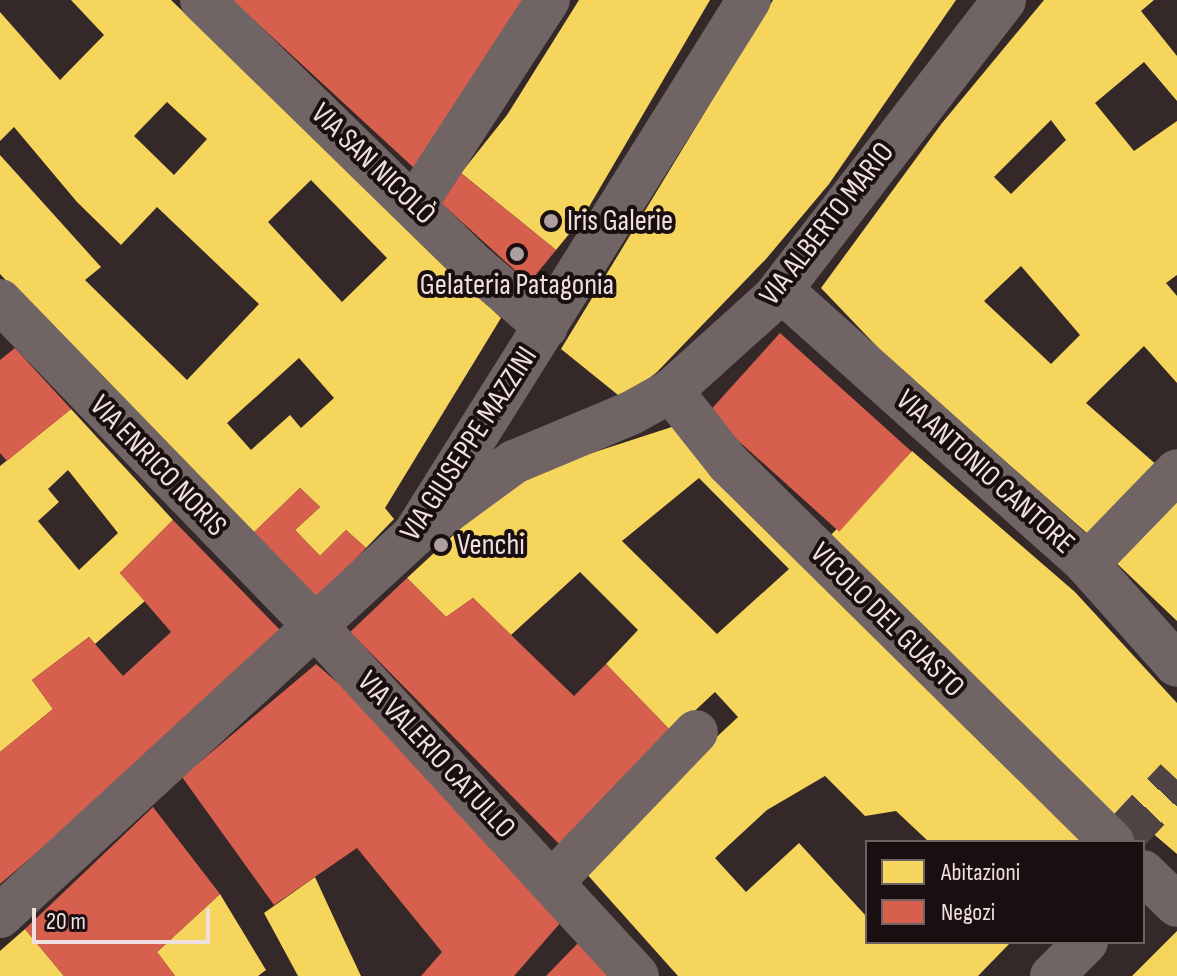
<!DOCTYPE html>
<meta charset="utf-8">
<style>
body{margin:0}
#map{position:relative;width:1177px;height:976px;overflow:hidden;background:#342828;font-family:"Sofia Sans Condensed",sans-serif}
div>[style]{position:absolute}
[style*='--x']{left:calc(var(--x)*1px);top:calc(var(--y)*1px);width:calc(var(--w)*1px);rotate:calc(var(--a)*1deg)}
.homes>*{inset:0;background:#f6d55c}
.shops>*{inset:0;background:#d6604d;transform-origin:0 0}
.street-tunnel>*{height:44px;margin-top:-22px;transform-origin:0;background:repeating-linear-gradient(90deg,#504344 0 44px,transparent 0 66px)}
.street>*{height:44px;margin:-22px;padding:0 22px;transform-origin:22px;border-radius:22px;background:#706464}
.dots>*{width:22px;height:22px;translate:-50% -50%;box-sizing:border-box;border:4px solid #1a0f10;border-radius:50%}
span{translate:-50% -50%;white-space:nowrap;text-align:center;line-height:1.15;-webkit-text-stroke:8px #1a0f10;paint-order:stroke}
.street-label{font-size:30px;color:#f0dfe0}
.poi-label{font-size:30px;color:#f0dfe0}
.left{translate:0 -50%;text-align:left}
.legend{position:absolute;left:865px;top:840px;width:280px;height:104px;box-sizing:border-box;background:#1a0f10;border:2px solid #706263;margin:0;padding:10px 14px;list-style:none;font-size:24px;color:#f0dfe0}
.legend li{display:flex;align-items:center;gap:16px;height:40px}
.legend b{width:40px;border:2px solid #706263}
.scale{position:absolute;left:32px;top:908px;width:178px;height:36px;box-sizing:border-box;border:4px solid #f0dfe0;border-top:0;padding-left:10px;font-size:24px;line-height:28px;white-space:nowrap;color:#f0dfe0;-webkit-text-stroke:6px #1a0f10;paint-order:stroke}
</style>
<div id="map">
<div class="homes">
<i style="clip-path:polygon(evenodd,71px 0,171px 0,501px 318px,385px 508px,394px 519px,366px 548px,346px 530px,320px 556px,295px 530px,320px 507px,300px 488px,249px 537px,0 274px,0 155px,101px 267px,85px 280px,187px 380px,259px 304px,157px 207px,121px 245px,77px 202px,14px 127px,0 141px,0 12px,60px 80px,104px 35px,71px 0,167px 102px,207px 139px,174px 175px,134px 136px,167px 102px,71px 0,311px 180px,387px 258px,342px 302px,268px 222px,311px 180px,71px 0,299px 358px,334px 398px,301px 428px,290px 415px,251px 450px,227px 423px,299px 358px)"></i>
<i style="clip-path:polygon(579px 0,710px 0,583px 217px,556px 250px,461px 173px,507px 115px)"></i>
<i style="clip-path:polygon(773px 0,956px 0,829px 184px,766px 259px,657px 372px,623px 399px,561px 349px)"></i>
<i style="clip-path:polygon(evenodd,1044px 0,1154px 0,1141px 11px,1177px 56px,1177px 101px,1144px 62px,1095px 103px,1134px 151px,1177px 121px,1177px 275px,1166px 283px,1177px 296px,1177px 383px,1144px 346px,1086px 403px,1159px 467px,1097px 542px,888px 358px,821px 288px,942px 123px,1044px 0,1051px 120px,1066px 140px,1011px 194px,994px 177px,1051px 120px,1044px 0,1021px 266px,1080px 335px,1051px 364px,984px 301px,1021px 266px)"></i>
<i style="clip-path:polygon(evenodd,71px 409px,173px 520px,120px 573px,145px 601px,95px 644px,89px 637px,32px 680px,53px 709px,0 752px,0 466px,71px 409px,68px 470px,118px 533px,79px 570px,38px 521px,59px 502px,48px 489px,68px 470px)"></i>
<i style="clip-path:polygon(evenodd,684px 423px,719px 427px,1102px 842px,929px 842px,896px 811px,865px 816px,825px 776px,767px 810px,715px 858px,746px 892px,799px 843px,867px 917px,867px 942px,1011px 942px,978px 976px,678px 976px,585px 872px,657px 793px,738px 717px,715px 692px,672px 732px,606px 664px,638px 630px,580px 572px,511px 635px,473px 598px,446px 617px,407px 578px,515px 478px,684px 423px,699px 478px,789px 569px,717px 634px,622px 541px,699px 478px)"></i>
<i style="clip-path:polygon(912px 451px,1075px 592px,1177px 703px,1177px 854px,1143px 825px,1134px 833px,828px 538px)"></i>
<i style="clip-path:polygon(1177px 488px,1177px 621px,1108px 555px)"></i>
<i style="clip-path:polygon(315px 877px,345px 942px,361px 976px,298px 976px,264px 913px)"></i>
<i style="clip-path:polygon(220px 894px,266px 970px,258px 976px,175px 976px,157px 952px)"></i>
<i style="clip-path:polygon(25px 929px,64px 976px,0 976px,0 951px)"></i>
<i style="clip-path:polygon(1177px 931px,1177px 976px,1132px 976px)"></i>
</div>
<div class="shops">
<i style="clip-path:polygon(232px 0,523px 0,414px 168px)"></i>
<i style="clip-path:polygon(461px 173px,556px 250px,529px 283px,441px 203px)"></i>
<i style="left:780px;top:333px;width:177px;height:108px;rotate:42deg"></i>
<i style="clip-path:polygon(15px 348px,71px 409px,7px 461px,0 453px,0 360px)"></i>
<i style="clip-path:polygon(300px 488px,320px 507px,295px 530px,320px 556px,346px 530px,366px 548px,318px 599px,249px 537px)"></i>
<i style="clip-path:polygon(173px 520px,281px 631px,115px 786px,0 884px,0 752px,53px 709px,32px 680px,89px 637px,123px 676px,171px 632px,120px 573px)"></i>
<i style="clip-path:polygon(407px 578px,446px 617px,473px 598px,574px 696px,606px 664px,672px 732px,566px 851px,350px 632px)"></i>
<i style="clip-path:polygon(316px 664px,384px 723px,562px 921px,514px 976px,421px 976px,442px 952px,357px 848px,274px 905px,182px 777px)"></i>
<i style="clip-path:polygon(153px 807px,220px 894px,157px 952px,175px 976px,64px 976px,25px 929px)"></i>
<i style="clip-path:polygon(580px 941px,612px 976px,546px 976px)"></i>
</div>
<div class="street-tunnel">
<i style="--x:1118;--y:842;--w:86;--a:-46.9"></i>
</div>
<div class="street">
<i style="--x:202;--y:0;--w:383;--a:44.3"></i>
<i style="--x:476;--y:267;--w:92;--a:40.6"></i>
<i style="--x:416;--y:203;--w:242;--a:-57"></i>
<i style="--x:781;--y:290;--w:411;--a:41.8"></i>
<i style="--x:1087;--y:564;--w:135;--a:48.3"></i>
<i style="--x:0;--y:301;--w:457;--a:45.9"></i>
<i style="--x:318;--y:629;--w:471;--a:47.4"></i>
<i style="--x:671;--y:391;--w:92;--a:51.6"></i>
<i style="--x:728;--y:463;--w:540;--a:44.62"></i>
<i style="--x:435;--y:520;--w:98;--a:-36.3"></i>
<i style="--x:514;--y:462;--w:127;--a:-22.7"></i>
<i style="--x:631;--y:413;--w:46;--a:-28.8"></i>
<i style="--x:671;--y:391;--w:139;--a:-42.1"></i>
<i style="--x:774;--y:298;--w:376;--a:-52.3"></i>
<i style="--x:1087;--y:564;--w:129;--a:-45.9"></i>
<i style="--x:1143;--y:872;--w:47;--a:44.1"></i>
<i style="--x:554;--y:880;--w:205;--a:-46.2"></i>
<i style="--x:0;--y:916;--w:563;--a:-42.62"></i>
<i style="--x:414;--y:535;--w:631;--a:-57.95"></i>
<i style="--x:1052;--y:976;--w:48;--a:-45"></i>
</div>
<div class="dots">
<i style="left:551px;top:221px;background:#ae9fa0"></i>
<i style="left:517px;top:254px;background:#ae9fa0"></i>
<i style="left:441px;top:545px;background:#ae9fa0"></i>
</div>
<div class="street-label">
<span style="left:373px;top:164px;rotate:44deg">VIA SAN NICOLÒ</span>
<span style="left:827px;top:224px;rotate:-52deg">VIA ALBERTO MARIO</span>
<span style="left:469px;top:444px;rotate:-57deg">VIA GIUSEPPE MAZZINI</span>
<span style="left:158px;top:466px;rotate:46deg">VIA ENRICO NORIS</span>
<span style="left:985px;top:472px;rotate:42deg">VIA ANTONIO CANTORE</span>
<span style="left:887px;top:620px;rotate:45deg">VICOLO DEL GUASTO</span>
<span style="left:436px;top:755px;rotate:47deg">VIA VALERIO CATULLO</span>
</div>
<div class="poi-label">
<span class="left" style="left:567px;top:221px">Iris Galerie</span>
<span style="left:517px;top:285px">Gelateria Patagonia</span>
<span class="left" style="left:457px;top:545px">Venchi</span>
</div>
<ul class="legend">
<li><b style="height:22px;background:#f6d55c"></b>Abitazioni</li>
<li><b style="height:22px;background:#d6604d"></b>Negozi</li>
</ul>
<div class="scale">20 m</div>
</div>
